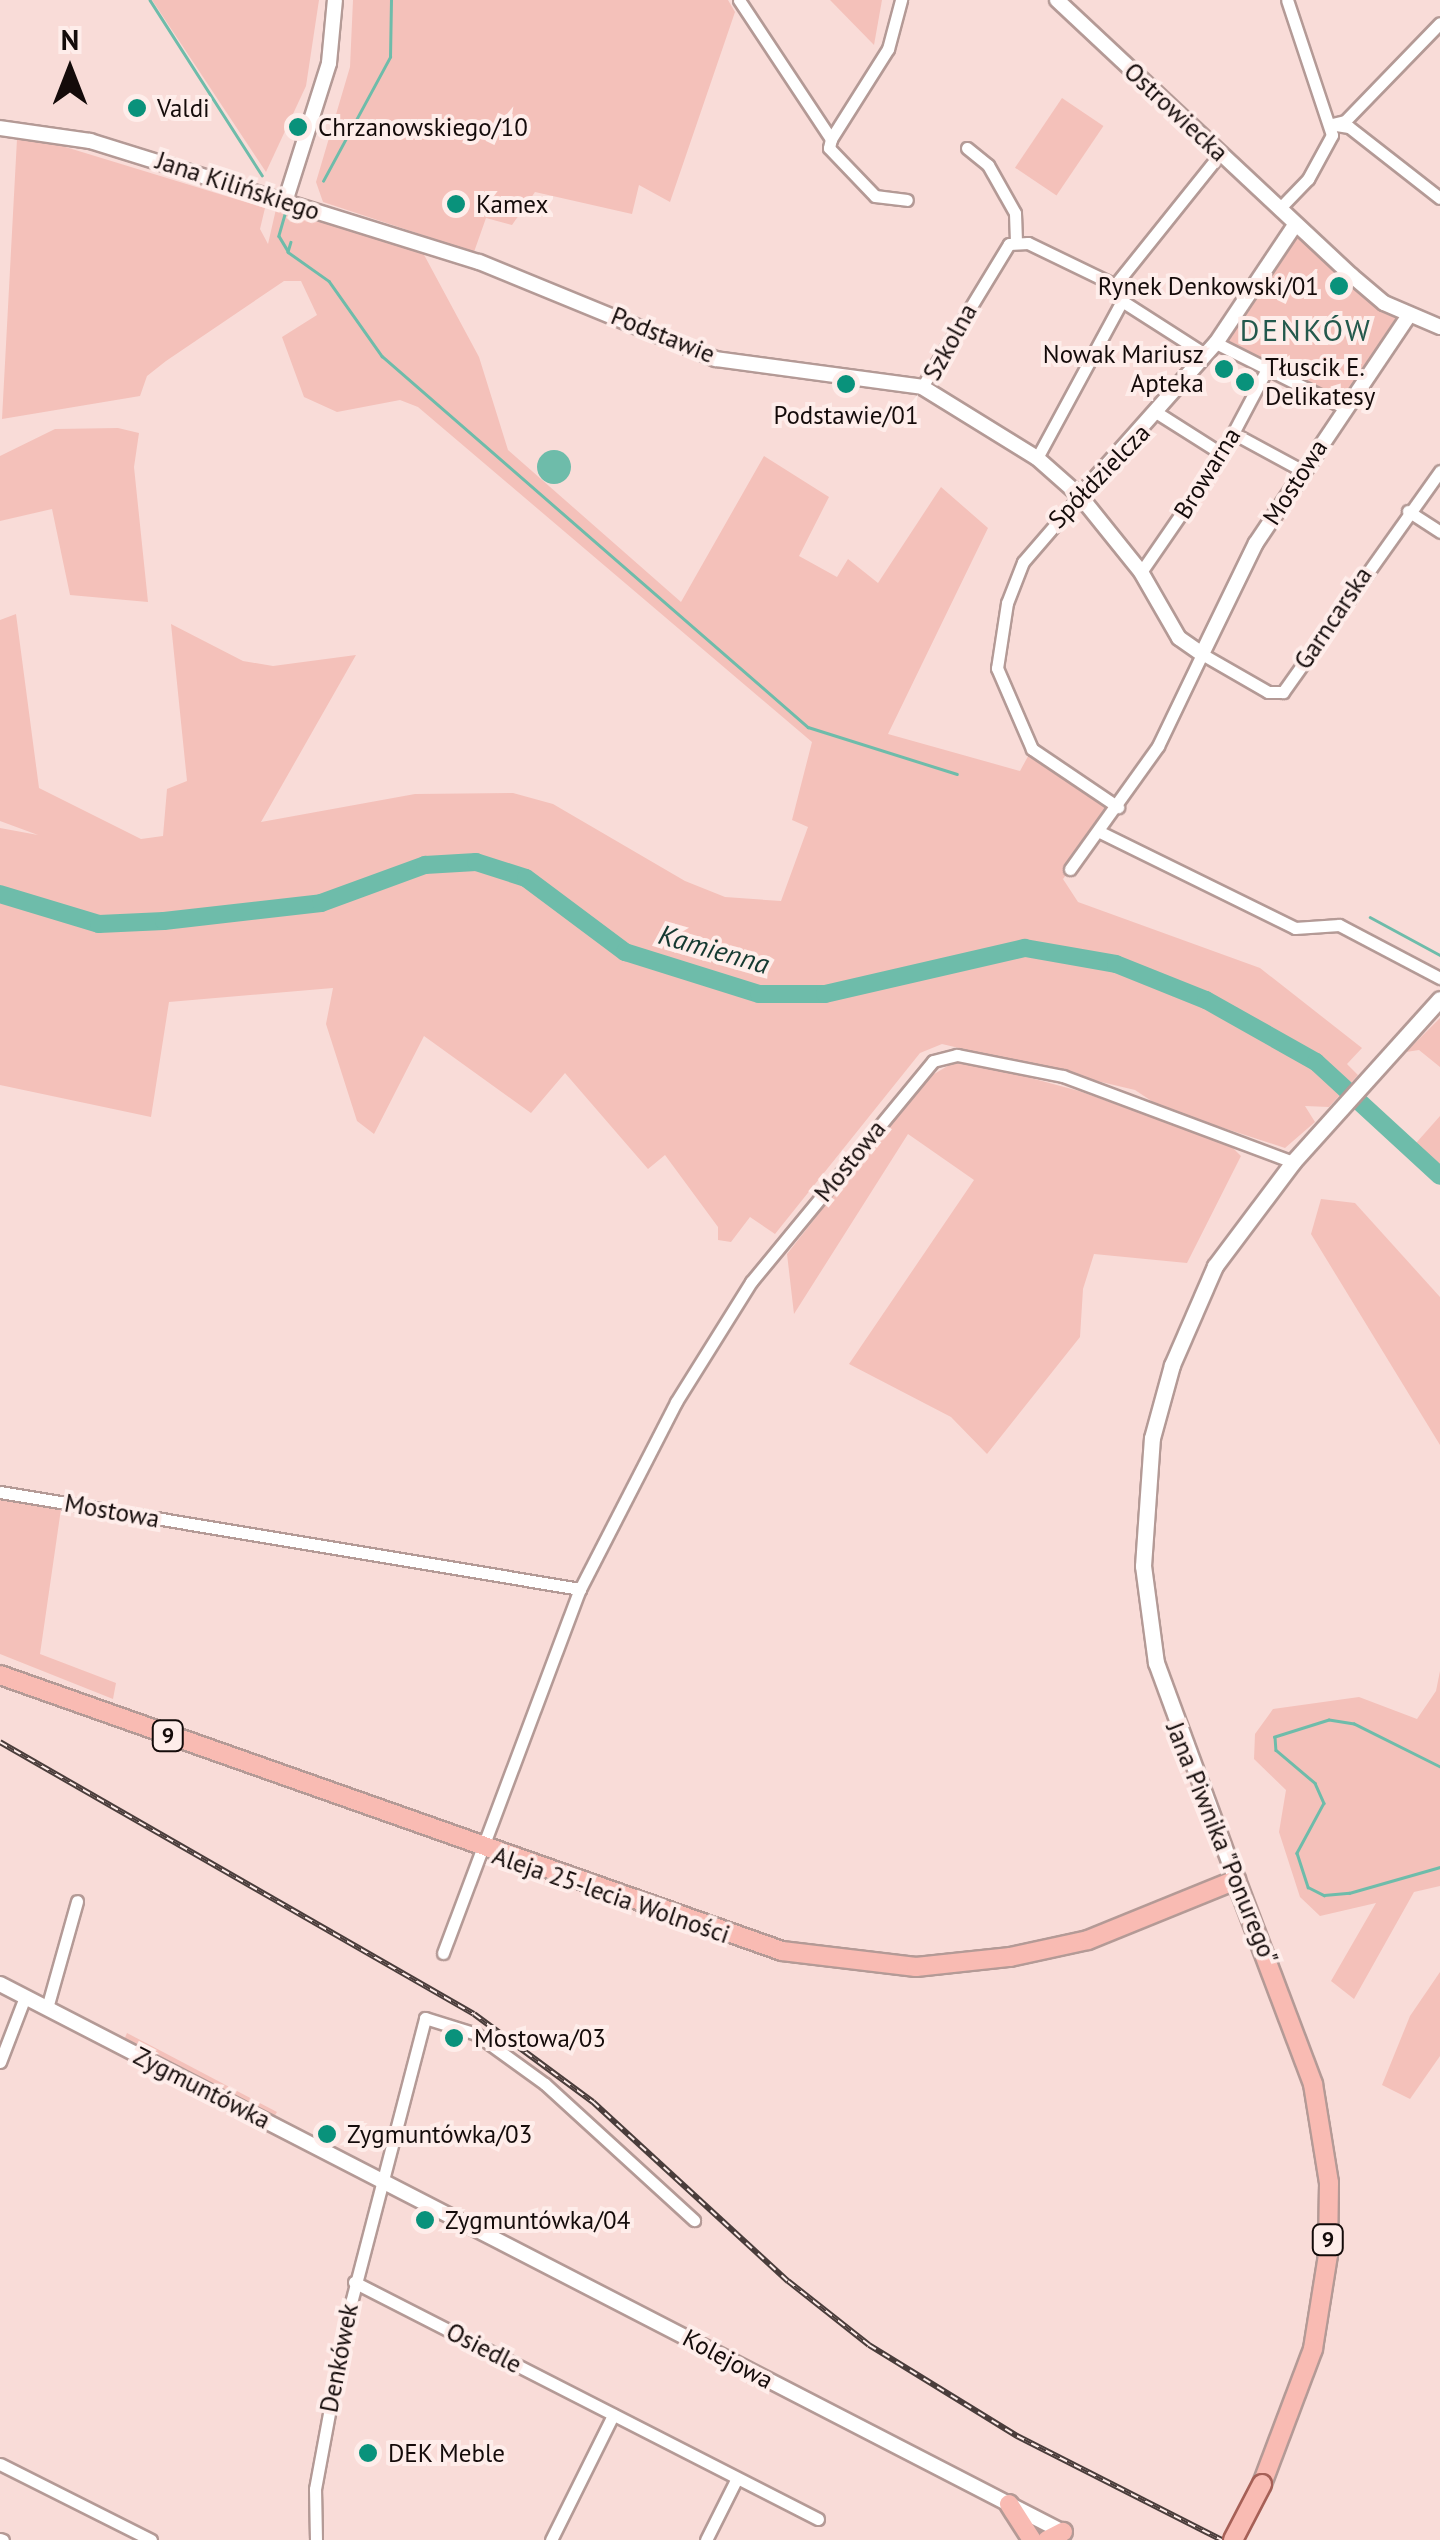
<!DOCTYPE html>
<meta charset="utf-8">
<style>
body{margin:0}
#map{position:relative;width:1440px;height:2540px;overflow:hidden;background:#f9dcd8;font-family:"PT Sans",sans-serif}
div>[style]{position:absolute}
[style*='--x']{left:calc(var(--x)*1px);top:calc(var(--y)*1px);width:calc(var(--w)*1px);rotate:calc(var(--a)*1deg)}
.green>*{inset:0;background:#f4c1ba;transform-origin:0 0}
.water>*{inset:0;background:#6ebcaa}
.round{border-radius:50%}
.stream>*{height:2.5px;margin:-1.25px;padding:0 1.25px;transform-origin:1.25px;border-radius:1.25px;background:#6ebcaa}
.river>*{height:18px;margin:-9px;padding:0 9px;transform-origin:9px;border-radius:9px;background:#6ebcaa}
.roads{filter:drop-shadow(2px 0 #b49a96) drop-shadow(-2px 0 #b49a96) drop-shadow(0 2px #b49a96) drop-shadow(0 -2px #b49a96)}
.minor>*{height:11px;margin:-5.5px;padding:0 5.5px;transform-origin:5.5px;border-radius:5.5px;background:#fff}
.tertiary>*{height:14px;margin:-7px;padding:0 7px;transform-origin:7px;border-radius:7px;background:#fff}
.secondary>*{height:15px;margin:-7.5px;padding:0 7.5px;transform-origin:7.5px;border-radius:7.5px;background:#fff}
.primary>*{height:18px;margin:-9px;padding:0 9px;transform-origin:9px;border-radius:9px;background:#f9bbb3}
.rail>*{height:6px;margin-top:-3px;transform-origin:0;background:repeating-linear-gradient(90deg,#feedea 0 8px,#4a3d3b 0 16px);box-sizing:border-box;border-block:2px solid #4a3d3b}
.bridges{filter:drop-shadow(2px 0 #a66057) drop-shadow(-2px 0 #a66057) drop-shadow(0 2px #a66057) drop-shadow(0 -2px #a66057)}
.primary-bridge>*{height:18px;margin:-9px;padding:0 9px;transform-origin:9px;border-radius:9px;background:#f9bbb3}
.dots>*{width:28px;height:28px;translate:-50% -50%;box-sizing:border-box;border:5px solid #feedea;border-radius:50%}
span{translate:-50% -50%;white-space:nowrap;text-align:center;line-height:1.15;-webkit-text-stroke:8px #feedea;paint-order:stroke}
.shield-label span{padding:2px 8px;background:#feedea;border:2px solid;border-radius:8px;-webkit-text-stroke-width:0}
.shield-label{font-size:22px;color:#140b0a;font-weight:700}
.poi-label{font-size:25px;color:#140b0a}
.left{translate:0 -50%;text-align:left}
.right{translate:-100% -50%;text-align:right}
.street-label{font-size:25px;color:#140b0a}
.water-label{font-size:28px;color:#143931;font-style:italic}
.quarter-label{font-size:30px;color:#24594d;letter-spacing:2.5px}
.north{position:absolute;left:20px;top:20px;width:100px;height:100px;-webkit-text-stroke:8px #feedea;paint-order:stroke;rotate:0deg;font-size:28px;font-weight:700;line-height:40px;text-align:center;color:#140b0a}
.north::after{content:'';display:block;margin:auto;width:35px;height:45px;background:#140b0a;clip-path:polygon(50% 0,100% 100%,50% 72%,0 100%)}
</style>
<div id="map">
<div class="green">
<i style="clip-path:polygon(152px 0,319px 0,306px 86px,266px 172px)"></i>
<i style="clip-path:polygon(353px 0,728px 0,735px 12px,670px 202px,639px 185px,632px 214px,535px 192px,512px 225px,486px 218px,474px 252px,323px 202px,316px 182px,350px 67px)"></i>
<i style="clip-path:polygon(830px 0,882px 0,874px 45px)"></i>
<i style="left:1062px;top:98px;width:50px;height:84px;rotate:34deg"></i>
<i style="clip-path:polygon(17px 139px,59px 145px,265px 208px,260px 229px,268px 244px,276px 209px,422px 251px,479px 357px,508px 450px,681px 602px,764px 456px,829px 497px,799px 556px,837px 577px,848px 559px,878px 583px,941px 487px,988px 528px,888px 734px,1020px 771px,1032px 749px,1118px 807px,1063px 879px,1078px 902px,1260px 968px,1362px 1048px,1347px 1064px,1358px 1075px,1329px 1107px,1305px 1106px,1315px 1122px,1285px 1148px,1162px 1108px,1135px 1090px,942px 1044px,920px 1053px,775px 1234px,750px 1217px,731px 1242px,718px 1240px,718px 1227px,665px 1155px,648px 1169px,565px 1073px,531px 1113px,424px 1036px,374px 1134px,357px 1121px,326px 1024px,333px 988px,169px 1002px,151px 1117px,0 1085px,0 828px,38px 835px,0 821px,0 620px,16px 614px,39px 788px,141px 839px,163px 836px,167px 789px,187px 781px,171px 624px,243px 661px,273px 666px,356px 655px,261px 822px,415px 794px,513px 793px,553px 804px,685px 881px,725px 897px,781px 901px,808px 827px,792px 820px,812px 742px,418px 407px,400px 400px,337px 412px,304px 397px,282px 337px,317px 315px,301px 281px,284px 281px,166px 361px,147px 376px,140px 396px,2px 419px)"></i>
<i style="clip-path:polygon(1295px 225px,1409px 315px,1343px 407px,1216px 343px)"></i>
<i style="clip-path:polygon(118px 428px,139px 433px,134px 467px,148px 602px,70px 595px,52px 509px,0 521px,0 456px,55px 429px)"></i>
<i style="clip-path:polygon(1440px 1018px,1440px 1067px,1419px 1050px,1406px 1052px)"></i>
<i style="clip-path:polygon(951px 1064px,979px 1064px,1079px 1091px,1231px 1146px,1241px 1156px,1187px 1263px,1094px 1254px,1083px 1289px,1080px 1337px,987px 1454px,951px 1417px,849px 1364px,974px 1180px,908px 1134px,794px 1314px,787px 1254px,924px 1080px)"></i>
<i style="clip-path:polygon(1440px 1116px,1440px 1176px,1409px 1151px)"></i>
<i style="clip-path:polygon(1321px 1199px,1355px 1203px,1440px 1297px,1440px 1445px,1311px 1234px)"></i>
<i style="clip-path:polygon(0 1498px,61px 1509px,40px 1654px,116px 1683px,113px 1699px,0 1654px)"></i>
<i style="clip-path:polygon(1440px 1671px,1440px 1886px,1414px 1892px,1354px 1999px,1331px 1981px,1376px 1903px,1320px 1916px,1300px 1897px,1279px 1832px,1286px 1790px,1254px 1759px,1255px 1734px,1273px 1709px,1359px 1697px,1417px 1719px,1436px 1691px)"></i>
<i style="clip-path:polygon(1440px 1972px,1440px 2056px,1410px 2099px,1382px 2085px,1410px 2016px)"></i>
<i style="clip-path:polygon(127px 2033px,277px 2112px,274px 2117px,124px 2040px)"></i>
</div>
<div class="water">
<i class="round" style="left:537px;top:450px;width:34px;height:34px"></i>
</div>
<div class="stream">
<i style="--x:150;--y:0;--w:208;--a:57.4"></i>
<i style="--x:323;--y:181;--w:141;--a:-61.6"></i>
<i style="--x:390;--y:57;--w:57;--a:-89"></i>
<i style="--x:286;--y:211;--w:26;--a:106"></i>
<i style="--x:279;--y:236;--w:17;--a:59"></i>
<i style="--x:291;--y:242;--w:10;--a:107"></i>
<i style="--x:288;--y:252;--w:50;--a:35.3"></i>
<i style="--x:329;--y:281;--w:92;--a:54.8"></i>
<i style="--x:382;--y:356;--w:565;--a:41.05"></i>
<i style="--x:808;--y:727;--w:156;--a:17.5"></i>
<i style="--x:1370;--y:917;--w:80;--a:28.5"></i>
<i style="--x:1440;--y:1767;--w:96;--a:-153.4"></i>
<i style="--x:1354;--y:1724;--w:25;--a:-171"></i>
<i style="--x:1329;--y:1720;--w:57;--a:162.5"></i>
<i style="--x:1275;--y:1737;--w:13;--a:86"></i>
<i style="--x:1276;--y:1750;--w:51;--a:40.2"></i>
<i style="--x:1315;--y:1783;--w:22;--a:66"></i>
<i style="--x:1324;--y:1803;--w:57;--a:118.4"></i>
<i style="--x:1297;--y:1853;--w:36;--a:72"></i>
<i style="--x:1308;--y:1887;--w:18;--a:27"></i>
<i style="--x:1324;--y:1895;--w:25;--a:-5"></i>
<i style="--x:1349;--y:1893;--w:95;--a:-15.9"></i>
</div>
<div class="river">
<i style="--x:0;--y:894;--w:103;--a:16.9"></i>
<i style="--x:99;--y:924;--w:65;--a:-2.6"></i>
<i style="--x:164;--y:921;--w:158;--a:-6.5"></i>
<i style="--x:321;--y:903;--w:111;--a:-20.1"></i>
<i style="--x:425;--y:865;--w:51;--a:-3.4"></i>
<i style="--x:476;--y:862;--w:52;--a:17.7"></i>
<i style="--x:526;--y:878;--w:124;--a:36.8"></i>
<i style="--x:625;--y:952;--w:140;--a:17.4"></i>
<i style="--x:759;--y:994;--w:66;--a:0"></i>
<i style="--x:825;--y:994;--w:205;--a:-13"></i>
<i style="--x:1025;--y:948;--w:92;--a:10"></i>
<i style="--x:1116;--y:964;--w:97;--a:21.8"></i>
<i style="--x:1206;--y:1000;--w:126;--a:29.4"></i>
<i style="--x:1316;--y:1062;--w:168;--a:42.6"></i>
</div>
<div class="roads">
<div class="minor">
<i style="--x:739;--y:0;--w:167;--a:56.5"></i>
<i style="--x:831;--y:139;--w:9;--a:103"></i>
<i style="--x:829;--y:148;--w:66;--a:46.2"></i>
<i style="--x:875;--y:196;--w:32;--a:7"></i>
<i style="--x:1332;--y:124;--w:13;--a:-13"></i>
<i style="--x:1345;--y:121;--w:136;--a:-45.9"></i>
<i style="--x:1336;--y:125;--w:13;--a:9"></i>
<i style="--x:1349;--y:127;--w:115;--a:38"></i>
<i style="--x:831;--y:139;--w:107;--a:-57.7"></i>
<i style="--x:888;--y:49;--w:51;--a:-75.1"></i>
<i style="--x:967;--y:148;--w:27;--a:39"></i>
<i style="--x:988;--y:165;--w:55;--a:60.6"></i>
<i style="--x:1015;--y:213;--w:29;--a:88"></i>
<i style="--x:1279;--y:209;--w:42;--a:-46"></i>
<i style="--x:1308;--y:179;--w:50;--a:-61.4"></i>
<i style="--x:1332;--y:135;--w:142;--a:-108.4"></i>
<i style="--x:1115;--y:285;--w:168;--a:-51.3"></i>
<i style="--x:1122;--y:301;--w:98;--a:32.6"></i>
<i style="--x:1216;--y:343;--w:142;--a:26.7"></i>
<i style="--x:922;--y:387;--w:167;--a:-58.7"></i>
<i style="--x:1009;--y:244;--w:19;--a:-3"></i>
<i style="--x:1028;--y:243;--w:97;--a:25.8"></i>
<i style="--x:1159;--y:414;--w:75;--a:32.4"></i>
<i style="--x:1233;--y:433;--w:80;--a:28.5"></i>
<i style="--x:1037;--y:458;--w:179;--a:-61.6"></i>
<i style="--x:1122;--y:301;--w:17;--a:-114"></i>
<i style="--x:1080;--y:496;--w:87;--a:130.8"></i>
<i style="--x:1023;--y:562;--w:44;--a:111.3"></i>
<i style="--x:1007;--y:603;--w:66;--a:98.7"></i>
<i style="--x:997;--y:668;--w:88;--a:66.6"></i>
<i style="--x:1032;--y:749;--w:104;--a:34"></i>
<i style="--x:1408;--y:511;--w:38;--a:33"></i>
<i style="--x:1141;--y:572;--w:143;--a:-55.5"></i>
<i style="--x:1222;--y:454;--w:96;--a:-62.1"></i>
<i style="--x:1100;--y:832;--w:217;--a:26.2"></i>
<i style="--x:1295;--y:928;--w:44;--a:-3.9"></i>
<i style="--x:1339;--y:925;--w:114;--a:27.7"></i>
<i style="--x:1070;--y:869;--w:151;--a:-54.4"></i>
<i style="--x:1158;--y:746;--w:102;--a:-64.4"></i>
<i style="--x:1202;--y:654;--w:76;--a:29.9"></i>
<i style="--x:1268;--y:692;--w:15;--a:0"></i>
<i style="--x:1283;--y:692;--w:271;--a:-54.6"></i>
<i style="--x:0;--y:1492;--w:588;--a:9.49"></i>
<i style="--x:443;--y:1953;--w:389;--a:-69.4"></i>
<i style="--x:580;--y:1589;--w:210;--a:-62.8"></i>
<i style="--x:676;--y:1402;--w:142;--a:-58"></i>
<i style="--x:751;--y:1282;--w:286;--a:-50.5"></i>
<i style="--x:933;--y:1061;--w:25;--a:-14"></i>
<i style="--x:957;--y:1055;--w:108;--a:11.2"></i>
<i style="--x:1063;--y:1076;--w:246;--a:20.5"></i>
<i style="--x:47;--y:2008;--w:111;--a:-74.3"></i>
<i style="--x:0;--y:2062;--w:70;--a:-69"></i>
<i style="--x:354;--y:2282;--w:521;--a:27.06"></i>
<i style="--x:0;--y:2464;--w:169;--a:26.7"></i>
<i style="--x:0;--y:2539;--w:3;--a:18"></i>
<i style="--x:316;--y:2540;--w:51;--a:-91.1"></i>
<i style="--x:315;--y:2489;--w:170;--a:-79.5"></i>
<i style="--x:346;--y:2322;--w:314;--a:-75.4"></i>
<i style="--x:425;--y:2018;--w:53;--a:17.4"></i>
<i style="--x:476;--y:2034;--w:85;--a:35.9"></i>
<i style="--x:545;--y:2084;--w:202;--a:42.4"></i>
<i style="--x:551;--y:2540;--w:140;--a:-63.6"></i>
<i style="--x:706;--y:2540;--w:69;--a:-63.4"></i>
</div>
<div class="tertiary">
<i style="--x:1057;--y:0;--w:403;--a:43.1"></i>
<i style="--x:1351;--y:275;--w:43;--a:40.3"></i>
<i style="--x:1384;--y:303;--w:61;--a:23.2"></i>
<i style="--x:0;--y:128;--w:91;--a:8.2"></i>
<i style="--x:90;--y:141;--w:407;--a:17.3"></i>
<i style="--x:479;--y:262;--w:256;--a:22.3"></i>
<i style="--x:716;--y:359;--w:208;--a:7.7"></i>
<i style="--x:922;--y:387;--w:135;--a:31.7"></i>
<i style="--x:1037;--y:458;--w:57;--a:41.5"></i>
<i style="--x:1080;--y:496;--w:97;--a:51.2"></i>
<i style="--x:1141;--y:572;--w:76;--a:60.1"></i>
<i style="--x:1179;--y:638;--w:28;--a:35"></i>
<i style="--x:1202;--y:654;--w:123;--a:-64.1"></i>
<i style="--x:1256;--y:543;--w:275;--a:-56.1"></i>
<i style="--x:285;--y:202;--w:146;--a:-72.4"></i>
<i style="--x:329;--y:63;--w:63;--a:-84.6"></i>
<i style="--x:1080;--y:496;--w:205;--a:-48.4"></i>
<i style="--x:1216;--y:343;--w:142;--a:-56.2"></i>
<i style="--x:0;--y:1984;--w:1196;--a:27.27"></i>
</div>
<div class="secondary">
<i style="--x:1236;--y:1880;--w:231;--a:-110.2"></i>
<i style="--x:1156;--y:1663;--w:98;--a:-97.6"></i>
<i style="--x:1143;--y:1566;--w:128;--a:-86"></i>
<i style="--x:1152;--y:1438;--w:76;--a:-74.7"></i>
<i style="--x:1172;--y:1365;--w:108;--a:-66.5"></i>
<i style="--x:1215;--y:1266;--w:130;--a:-53.1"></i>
<i style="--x:1293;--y:1162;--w:219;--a:-48"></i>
</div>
<div class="primary">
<i style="--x:0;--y:1675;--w:829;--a:19.44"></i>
<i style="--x:782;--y:1951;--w:135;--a:6.8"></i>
<i style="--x:916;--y:1967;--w:95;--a:-6.1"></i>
<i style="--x:1010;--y:1957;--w:80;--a:-12.3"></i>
<i style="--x:1088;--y:1940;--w:160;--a:-22.1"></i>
<i style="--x:1236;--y:1880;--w:218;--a:69.3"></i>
<i style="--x:1313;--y:2084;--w:100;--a:80.8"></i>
<i style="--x:1329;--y:2183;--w:72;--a:90.8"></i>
<i style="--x:1328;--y:2255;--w:95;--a:99.1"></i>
<i style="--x:1313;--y:2349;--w:144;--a:110.7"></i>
<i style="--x:1009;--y:2504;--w:43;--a:57.4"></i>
<i style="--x:1047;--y:2540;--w:18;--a:-27"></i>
</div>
</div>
<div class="rail">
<i style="--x:0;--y:1742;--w:546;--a:29.85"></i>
<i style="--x:474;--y:2014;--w:148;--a:36.5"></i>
<i style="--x:593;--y:2102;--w:265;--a:42.6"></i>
<i style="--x:788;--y:2281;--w:103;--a:38.3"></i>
<i style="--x:869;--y:2345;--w:174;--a:31.6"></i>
<i style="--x:1017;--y:2436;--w:230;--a:26.9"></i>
</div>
<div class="bridges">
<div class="primary-bridge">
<i style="--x:1233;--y:2540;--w:63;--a:-62.6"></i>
</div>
</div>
<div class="dots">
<i style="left:137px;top:108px;background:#09927b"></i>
<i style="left:298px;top:127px;background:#09927b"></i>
<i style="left:456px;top:204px;background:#09927b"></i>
<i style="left:1339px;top:286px;background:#09927b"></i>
<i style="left:1224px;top:369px;background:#09927b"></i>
<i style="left:1245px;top:382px;background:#09927b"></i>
<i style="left:846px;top:384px;background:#09927b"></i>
<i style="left:454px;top:2038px;background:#09927b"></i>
<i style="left:327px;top:2134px;background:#09927b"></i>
<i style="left:425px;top:2220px;background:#09927b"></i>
<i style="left:368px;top:2453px;background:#09927b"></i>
</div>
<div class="shield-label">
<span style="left:168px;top:1736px">9</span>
<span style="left:1328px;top:2240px">9</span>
</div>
<div class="poi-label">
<span class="left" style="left:157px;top:108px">Valdi</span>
<span class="left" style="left:318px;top:127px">Chrzanowskiego/10</span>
<span class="left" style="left:476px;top:204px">Kamex</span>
<span class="right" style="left:1319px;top:286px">Rynek Denkowski/01</span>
<span class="right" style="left:1204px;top:369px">Nowak Mariusz<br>Apteka</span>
<span class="left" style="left:1265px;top:382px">Tłuscik E.<br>Delikatesy</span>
<span style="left:846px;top:415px">Podstawie/01</span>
<span class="left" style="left:474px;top:2038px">Mostowa/03</span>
<span class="left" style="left:347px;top:2134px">Zygmuntówka/03</span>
<span class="left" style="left:445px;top:2220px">Zygmuntówka/04</span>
<span class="left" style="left:388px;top:2453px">DEK Meble</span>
</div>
<div class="street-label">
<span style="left:1176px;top:112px;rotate:43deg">Ostrowiecka</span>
<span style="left:238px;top:186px;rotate:18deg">Jana Kilińskiego</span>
<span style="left:663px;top:335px;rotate:22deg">Podstawie</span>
<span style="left:950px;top:342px;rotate:-61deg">Szkolna</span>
<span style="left:1207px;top:473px;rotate:-58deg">Browarna</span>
<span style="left:1099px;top:476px;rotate:-46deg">Spółdzielcza</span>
<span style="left:1295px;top:482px;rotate:-57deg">Mostowa</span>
<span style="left:1333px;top:618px;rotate:-56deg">Garncarska</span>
<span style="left:850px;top:1161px;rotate:-51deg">Mostowa</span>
<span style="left:112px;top:1511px;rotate:10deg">Mostowa</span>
<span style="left:1222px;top:1843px;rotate:68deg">Jana Piwnika "Ponurego"</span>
<span style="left:611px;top:1895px;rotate:19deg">Aleja 25-lecia Wolności</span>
<span style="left:202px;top:2088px;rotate:27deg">Zygmuntówka</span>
<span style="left:484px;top:2348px;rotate:27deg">Osiedle</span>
<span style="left:339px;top:2358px;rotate:-79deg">Denkówek</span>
<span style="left:728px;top:2359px;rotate:28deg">Kolejowa</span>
</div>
<div class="water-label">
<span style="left:714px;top:949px;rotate:16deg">Kamienna</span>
</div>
<div class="quarter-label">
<span style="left:1306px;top:330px">DENKÓW</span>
</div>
<div class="north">N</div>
</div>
